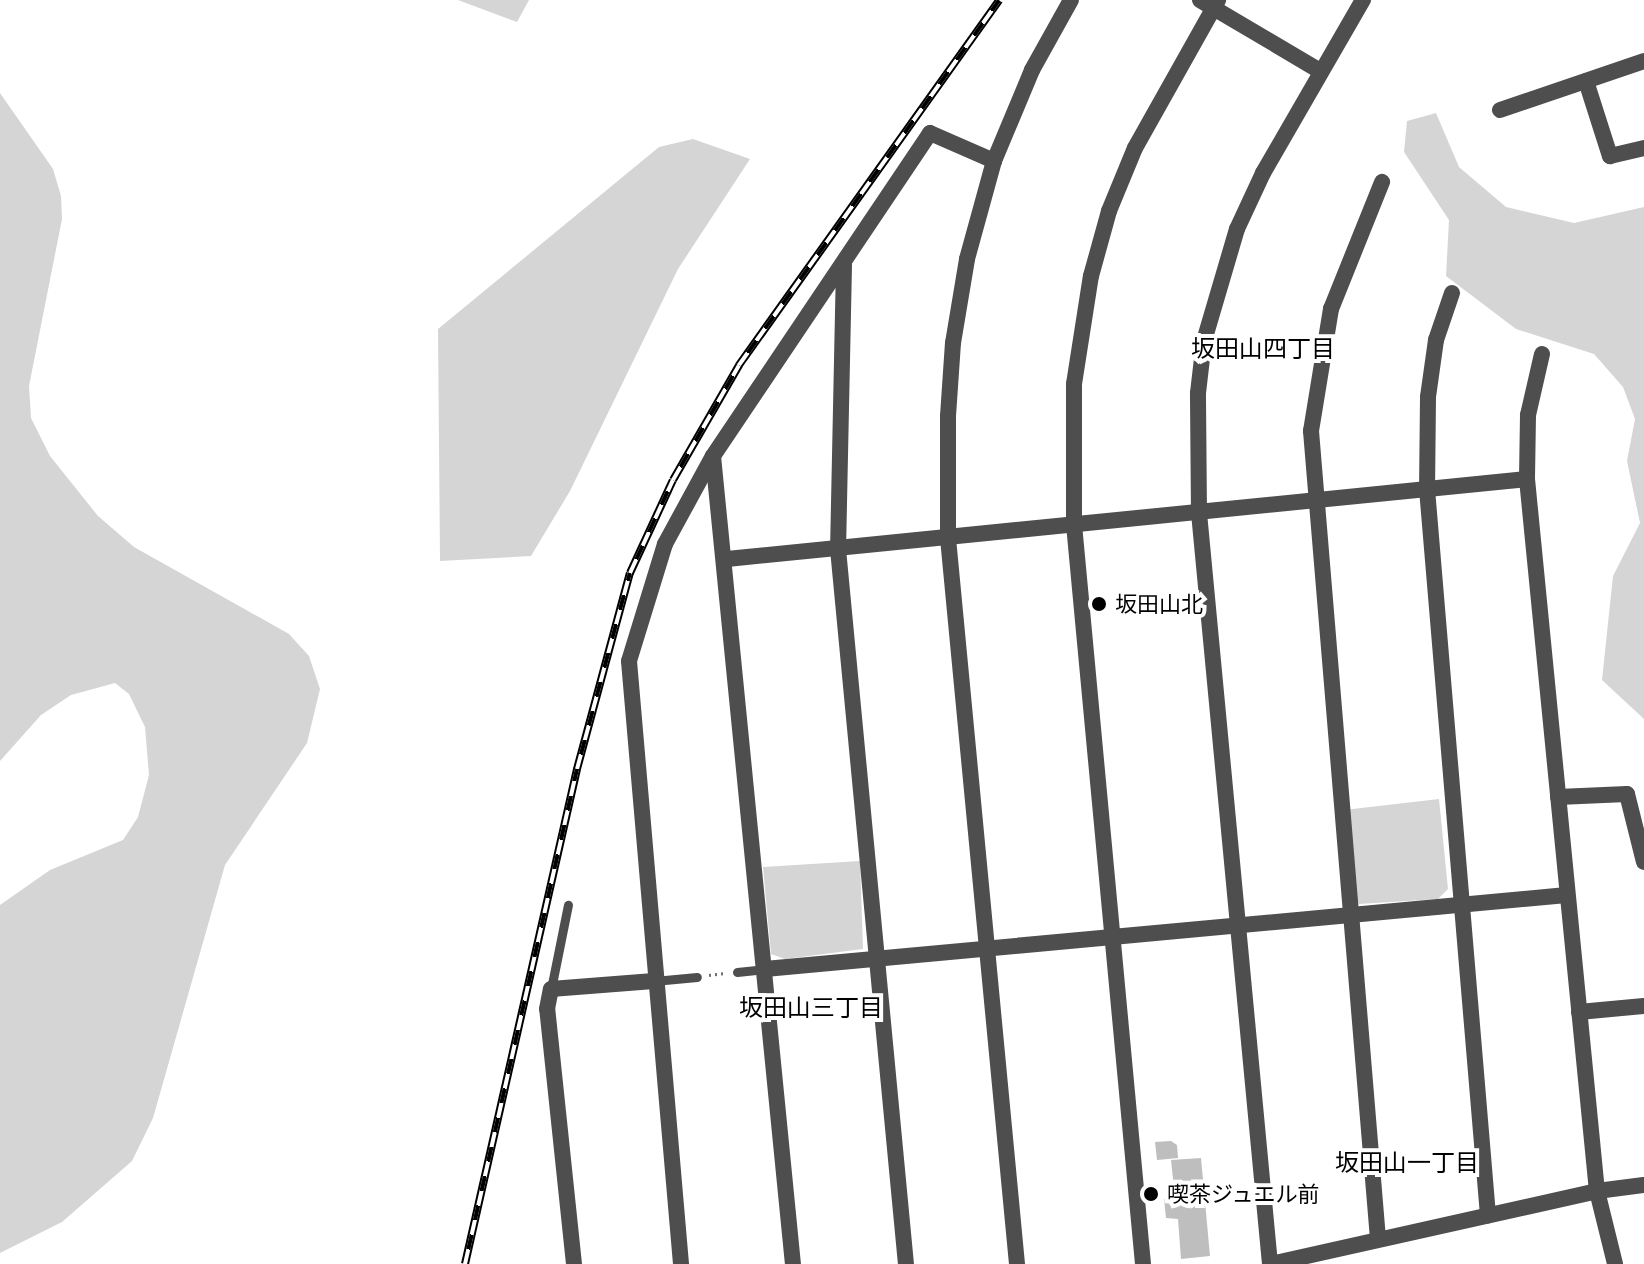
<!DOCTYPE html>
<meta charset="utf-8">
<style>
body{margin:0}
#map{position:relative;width:1644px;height:1264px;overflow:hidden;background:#fff;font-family:"IBM Plex Sans","Noto Sans JP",sans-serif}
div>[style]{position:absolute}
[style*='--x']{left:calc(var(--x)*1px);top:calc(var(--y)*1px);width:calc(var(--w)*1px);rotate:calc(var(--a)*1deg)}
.green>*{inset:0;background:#d5d5d5}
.building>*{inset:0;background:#bebebe}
.path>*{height:3px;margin-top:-1.5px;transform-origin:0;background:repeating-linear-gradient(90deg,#707070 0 2px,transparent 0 6px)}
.service>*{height:9px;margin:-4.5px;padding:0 4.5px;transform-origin:4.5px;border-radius:4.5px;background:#4e4e4e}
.minor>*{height:16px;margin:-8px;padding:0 8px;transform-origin:8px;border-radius:8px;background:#4e4e4e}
.tertiary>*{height:16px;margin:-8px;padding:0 8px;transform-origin:8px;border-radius:8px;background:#4e4e4e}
.rail>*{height:8px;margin-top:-4px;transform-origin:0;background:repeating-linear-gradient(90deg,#fff 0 15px,#000 0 30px);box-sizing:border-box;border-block:2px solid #000}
.dots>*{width:22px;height:22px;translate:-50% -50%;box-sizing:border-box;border:4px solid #fff;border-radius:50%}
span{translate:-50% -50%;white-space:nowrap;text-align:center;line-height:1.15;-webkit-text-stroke:8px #fff;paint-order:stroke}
.poi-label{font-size:22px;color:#000}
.left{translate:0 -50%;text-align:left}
.neighbourhood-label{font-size:24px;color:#000}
</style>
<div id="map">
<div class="green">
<i style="clip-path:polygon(458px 0,529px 0,517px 22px)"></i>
<i style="clip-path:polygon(0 93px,53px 169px,61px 196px,62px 219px,29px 386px,31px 418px,50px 456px,98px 516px,134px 547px,289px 634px,309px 656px,320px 689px,307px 743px,225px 865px,153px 1118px,132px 1161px,62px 1222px,0 1253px,0 905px,50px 870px,123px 840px,138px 817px,149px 775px,145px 727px,129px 694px,115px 683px,71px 695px,41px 715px,0 761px)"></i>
<i style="clip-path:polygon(1436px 113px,1459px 167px,1506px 207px,1574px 223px,1644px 207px,1644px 719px,1602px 680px,1613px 576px,1640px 523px,1627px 461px,1635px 419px,1623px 387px,1594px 354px,1516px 329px,1446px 276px,1449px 220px,1404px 152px,1407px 121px)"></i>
<i style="clip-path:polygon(693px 139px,750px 159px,678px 269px,570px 491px,531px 556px,440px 561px,438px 329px,659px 147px)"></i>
<i style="clip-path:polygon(1439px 799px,1448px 889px,1438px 899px,1359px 904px,1351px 895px,1344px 810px)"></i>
<i style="clip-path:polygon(860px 861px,863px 949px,785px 959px,771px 954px,763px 867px)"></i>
</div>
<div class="building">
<i style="clip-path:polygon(1171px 1141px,1177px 1145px,1178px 1158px,1157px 1160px,1155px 1142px)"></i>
<i style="clip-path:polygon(1201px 1158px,1210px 1256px,1181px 1259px,1178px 1219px,1166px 1218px,1164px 1199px,1175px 1198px,1171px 1160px)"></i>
</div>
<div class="path">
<i style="--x:709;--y:975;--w:16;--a:-7"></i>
</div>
<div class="service">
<i style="--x:737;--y:972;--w:28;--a:-6"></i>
<i style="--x:654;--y:981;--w:43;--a:-5.3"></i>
<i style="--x:551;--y:989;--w:86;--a:-78.6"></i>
</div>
<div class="minor">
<i style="--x:1200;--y:0;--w:139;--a:30.6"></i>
<i style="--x:1586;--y:81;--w:79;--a:72.3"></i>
<i style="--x:1610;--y:156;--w:35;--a:-13"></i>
<i style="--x:1500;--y:110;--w:152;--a:-18.8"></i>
<i style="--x:844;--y:265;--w:284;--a:91.2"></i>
<i style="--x:838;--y:549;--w:718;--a:84.57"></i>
<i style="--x:1452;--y:293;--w:50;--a:108.8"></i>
<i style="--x:1436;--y:340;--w:58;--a:98"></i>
<i style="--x:1428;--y:397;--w:92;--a:90.6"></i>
<i style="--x:1427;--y:489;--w:729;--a:85.2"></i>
<i style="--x:1542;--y:354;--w:63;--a:102.9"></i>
<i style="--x:1528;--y:415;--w:64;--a:90.9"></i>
<i style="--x:1527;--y:479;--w:715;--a:84.39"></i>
<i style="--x:1597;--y:1191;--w:75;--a:76.1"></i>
<i style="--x:713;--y:456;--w:812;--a:84.35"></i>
<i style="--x:727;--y:559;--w:804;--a:-5.71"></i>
<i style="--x:1558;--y:797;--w:69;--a:-2.5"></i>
<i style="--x:1627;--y:794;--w:70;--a:76"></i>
<i style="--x:765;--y:969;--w:805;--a:-5.27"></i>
<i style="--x:1579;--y:1012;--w:65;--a:-5.3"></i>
<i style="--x:1378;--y:1239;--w:811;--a:-94.74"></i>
<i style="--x:1311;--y:431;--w:124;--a:-80.7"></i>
<i style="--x:1331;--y:309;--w:137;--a:-68.1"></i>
<i style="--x:574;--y:1264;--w:256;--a:-96"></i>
<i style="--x:547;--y:1009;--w:20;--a:-79"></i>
<i style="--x:551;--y:989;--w:103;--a:-4.4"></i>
<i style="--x:681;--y:1264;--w:605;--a:-94.93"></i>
<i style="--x:629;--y:661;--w:122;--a:-72.9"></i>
<i style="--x:665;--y:544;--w:100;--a:-61.4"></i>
<i style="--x:713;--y:456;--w:389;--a:-56.1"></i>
<i style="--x:930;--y:133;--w:70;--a:23.6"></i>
<i style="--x:1017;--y:1264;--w:729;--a:-95.43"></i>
<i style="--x:948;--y:538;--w:122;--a:-90"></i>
<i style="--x:948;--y:416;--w:73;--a:-86.1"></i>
<i style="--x:953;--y:343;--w:85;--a:-80.5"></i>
<i style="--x:967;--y:259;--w:102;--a:-74.6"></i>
<i style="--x:994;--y:161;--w:99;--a:-67.3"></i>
<i style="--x:1032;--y:70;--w:80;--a:-60.9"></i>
<i style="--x:1270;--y:1264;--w:754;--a:-95.4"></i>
<i style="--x:1199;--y:513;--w:120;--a:-90.5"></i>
<i style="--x:1198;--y:393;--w:52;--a:-83.4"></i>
<i style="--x:1204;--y:341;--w:117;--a:-73.6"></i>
<i style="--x:1237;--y:229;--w:62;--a:-65.1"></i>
<i style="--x:1263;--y:173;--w:200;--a:-60"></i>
<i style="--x:1271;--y:1264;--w:334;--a:-12.6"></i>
<i style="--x:1597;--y:1191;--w:47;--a:-7.3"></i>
</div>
<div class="tertiary">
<i style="--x:1143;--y:1264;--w:742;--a:-95.33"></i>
<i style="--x:1074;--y:525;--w:141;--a:-90"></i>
<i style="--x:1074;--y:384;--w:109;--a:-81.1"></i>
<i style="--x:1091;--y:276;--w:67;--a:-74.5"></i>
<i style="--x:1109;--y:211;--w:68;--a:-67.6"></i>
<i style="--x:1135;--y:148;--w:170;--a:-60.7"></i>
</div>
<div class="rail">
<i style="--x:465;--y:1264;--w:508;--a:-77.25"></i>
<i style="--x:577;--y:769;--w:203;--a:-74.9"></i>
<i style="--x:630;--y:573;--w:102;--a:-65.2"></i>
<i style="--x:673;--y:480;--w:133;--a:-60.1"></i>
<i style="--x:739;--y:365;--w:448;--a:-54.5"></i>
</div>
<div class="dots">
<i style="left:1099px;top:604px;background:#000"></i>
<i style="left:1151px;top:1194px;background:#000"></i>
</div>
<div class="poi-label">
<span class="left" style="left:1115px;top:604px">坂田山北</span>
<span class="left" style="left:1167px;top:1194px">喫茶ジュエル前</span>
</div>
<div class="neighbourhood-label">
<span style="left:1263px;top:349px">坂田山四丁目</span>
<span style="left:811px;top:1008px">坂田山三丁目</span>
<span style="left:1407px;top:1163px">坂田山一丁目</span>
</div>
</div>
